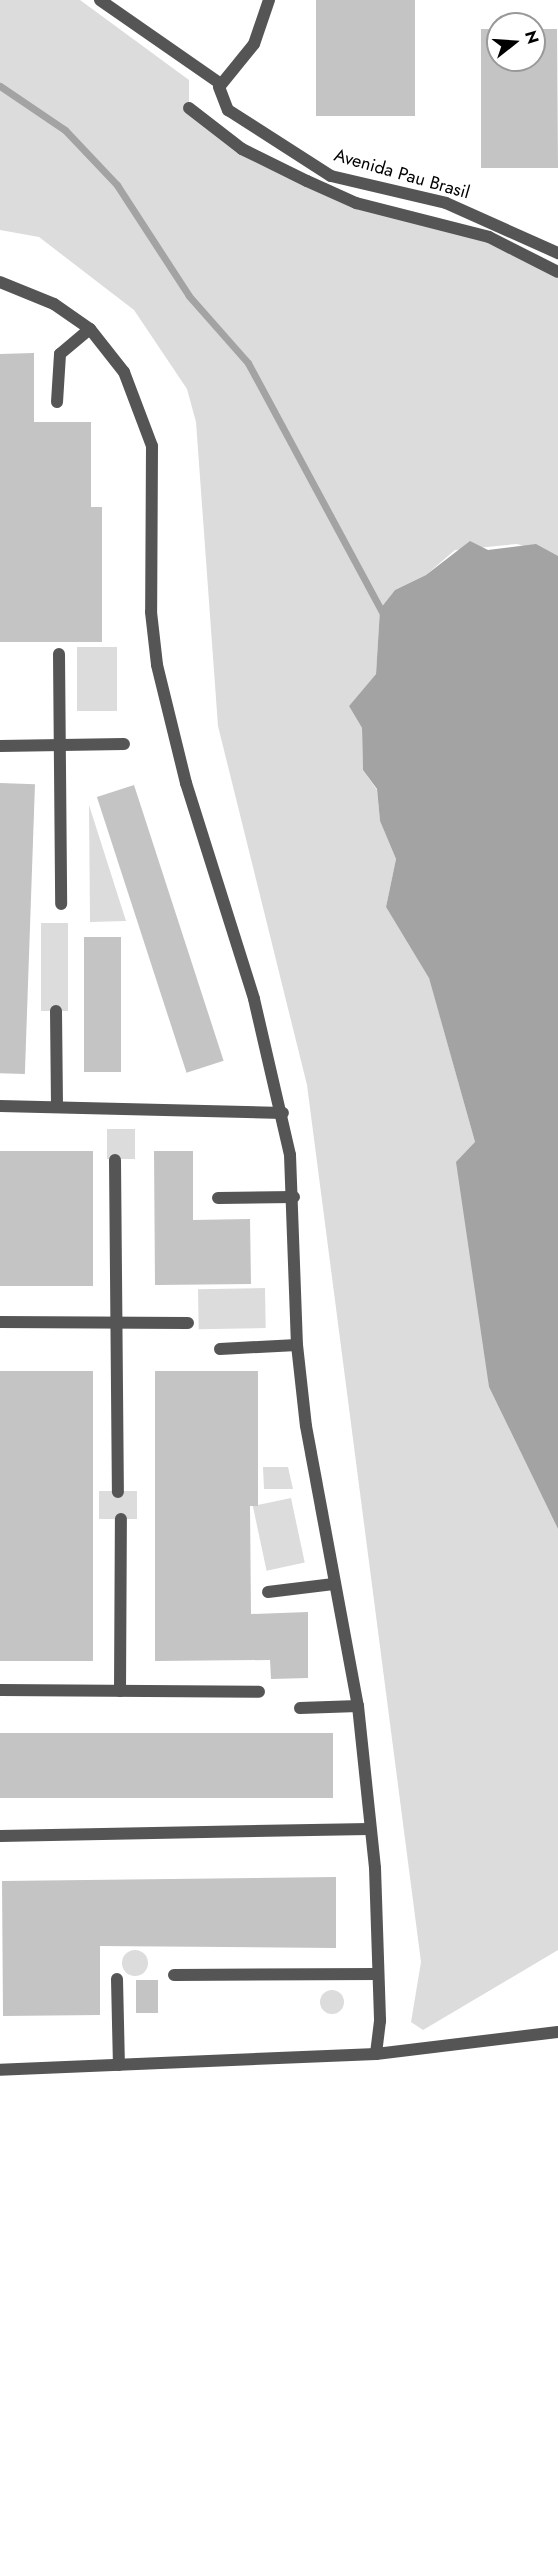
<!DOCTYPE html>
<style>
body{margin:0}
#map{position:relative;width:558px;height:2563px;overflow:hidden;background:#fff;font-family:Jost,sans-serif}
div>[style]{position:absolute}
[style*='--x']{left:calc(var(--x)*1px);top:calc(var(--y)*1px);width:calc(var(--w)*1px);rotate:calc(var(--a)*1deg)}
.green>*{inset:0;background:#dcdcdc;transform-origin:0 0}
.round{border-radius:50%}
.water>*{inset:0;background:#a3a3a3}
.stream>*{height:7px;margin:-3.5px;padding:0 3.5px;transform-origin:3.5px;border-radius:3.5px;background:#a3a3a3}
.building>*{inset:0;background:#c4c4c4;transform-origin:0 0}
.pedestrian>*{height:12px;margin:-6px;padding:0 6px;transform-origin:6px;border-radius:6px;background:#555}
.minor>*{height:12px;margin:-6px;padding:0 6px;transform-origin:6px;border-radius:6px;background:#555}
span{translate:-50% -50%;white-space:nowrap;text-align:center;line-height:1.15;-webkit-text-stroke:4.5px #fff;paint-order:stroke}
.street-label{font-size:18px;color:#000}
.north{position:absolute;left:486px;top:12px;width:60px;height:60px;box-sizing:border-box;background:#fff;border:2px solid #999;border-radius:50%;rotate:73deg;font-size:16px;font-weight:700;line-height:24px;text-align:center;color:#000}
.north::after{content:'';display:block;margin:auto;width:21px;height:27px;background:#000;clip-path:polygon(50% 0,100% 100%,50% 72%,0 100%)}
</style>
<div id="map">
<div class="green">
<i style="clip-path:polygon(0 0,80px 0,189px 80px,189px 108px,242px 149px,356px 203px,450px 224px,558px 272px,558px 556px,517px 544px,455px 550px,426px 575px,395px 590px,380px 609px,376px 674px,349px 706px,362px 728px,363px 770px,377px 790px,380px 821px,396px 859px,386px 907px,429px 977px,475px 1142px,489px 1387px,558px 1529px,558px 1950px,423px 2030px,411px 2022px,421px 1962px,307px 1085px,218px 726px,196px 422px,187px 389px,134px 310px,39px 237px,0 230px)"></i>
<i style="left:117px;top:647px;width:64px;height:40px;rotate:90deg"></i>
<i style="clip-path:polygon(89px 805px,126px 921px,90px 922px)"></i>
<i style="left:68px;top:923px;width:88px;height:27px;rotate:90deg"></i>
<i style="left:135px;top:1129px;width:30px;height:28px;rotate:90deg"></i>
<i style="left:265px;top:1288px;width:40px;height:67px;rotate:89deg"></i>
<i style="clip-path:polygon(263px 1467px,288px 1467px,293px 1489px,264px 1489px)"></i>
<i style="left:137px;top:1491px;width:28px;height:38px;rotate:90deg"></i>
<i style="left:291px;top:1498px;width:66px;height:39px;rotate:78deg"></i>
<i class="round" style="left:122px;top:1950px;width:26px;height:26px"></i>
<i class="round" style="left:320px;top:1990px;width:24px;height:24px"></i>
</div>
<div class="water">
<i style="clip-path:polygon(470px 541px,488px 550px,536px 544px,558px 556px,558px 1529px,489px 1387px,456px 1162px,475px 1142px,429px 978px,386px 907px,396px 859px,380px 821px,377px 789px,363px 770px,362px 728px,349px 706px,376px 674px,380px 609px,395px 590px,426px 575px)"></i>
</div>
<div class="stream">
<i style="--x:0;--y:86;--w:78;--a:34.1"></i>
<i style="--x:65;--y:130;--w:76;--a:46.6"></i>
<i style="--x:117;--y:185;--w:132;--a:57"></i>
<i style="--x:189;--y:296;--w:89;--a:48.6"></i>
<i style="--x:248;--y:363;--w:287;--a:61.7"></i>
</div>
<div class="building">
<i style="left:316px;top:0;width:99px;height:116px"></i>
<i style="clip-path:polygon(481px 29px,498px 29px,498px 60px,538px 60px,539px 29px,557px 29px,558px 168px,481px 168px)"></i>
<i style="clip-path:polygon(34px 353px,34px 422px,91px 422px,91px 507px,102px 507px,102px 642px,0 642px,0 354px)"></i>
<i style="left:0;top:783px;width:35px;height:290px;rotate:2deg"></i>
<i style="left:134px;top:785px;width:290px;height:39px;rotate:72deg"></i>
<i style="left:121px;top:937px;width:135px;height:37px;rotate:90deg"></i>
<i style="left:0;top:1151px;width:93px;height:135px"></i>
<i style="clip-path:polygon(154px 1151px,193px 1151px,193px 1220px,250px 1219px,251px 1284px,155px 1285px)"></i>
<i style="left:0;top:1371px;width:93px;height:290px"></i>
<i style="clip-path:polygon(155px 1371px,258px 1371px,258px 1506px,250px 1506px,251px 1614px,308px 1612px,308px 1678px,271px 1679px,270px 1660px,155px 1661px)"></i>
<i style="left:333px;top:1733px;width:65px;height:333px;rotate:90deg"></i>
<i style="clip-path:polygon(336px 1877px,336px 1948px,100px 1946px,100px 2015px,3px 2016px,2px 1881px)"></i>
<i style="left:136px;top:1980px;width:22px;height:33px"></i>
</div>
<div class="pedestrian">
<i style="--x:189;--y:108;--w:67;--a:37.7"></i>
<i style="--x:242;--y:149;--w:72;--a:26.2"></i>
<i style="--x:307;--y:181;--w:54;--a:24.2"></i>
<i style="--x:356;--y:203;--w:137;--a:14.3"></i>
<i style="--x:489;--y:237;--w:77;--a:26.9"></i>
</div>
<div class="minor">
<i style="--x:100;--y:0;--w:147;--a:34.8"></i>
<i style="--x:269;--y:0;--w:46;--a:108.8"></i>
<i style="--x:254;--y:44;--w:55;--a:129.1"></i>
<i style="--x:219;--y:87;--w:25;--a:69"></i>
<i style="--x:228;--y:110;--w:122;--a:32.7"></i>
<i style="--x:331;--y:176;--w:118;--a:13.2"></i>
<i style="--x:446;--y:203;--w:123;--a:24.1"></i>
<i style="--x:0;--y:282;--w:58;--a:22.2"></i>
<i style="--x:54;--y:304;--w:44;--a:34.8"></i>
<i style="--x:90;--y:329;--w:55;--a:51.7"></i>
<i style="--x:124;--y:372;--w:79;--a:69.3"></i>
<i style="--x:152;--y:446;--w:166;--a:90.3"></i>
<i style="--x:151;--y:612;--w:53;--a:83.5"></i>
<i style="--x:157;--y:665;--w:122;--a:76.2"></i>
<i style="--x:186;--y:783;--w:226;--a:72.5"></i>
<i style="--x:254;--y:999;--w:160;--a:77"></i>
<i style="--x:290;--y:1155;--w:190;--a:87.9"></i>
<i style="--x:297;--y:1345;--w:81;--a:83.7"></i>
<i style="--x:306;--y:1426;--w:285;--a:79.5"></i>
<i style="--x:358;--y:1706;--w:163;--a:84"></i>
<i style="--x:375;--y:1868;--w:153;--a:88.1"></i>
<i style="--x:380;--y:2021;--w:33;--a:97"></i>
<i style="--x:376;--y:2054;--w:376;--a:177.6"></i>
<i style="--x:57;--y:402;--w:48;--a:-86.4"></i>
<i style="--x:60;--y:354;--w:39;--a:-40"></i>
<i style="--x:59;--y:654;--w:250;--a:89.5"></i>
<i style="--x:0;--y:746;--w:124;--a:-0.9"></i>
<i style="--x:56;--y:1011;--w:96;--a:89.4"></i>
<i style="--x:0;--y:1106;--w:283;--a:1.4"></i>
<i style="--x:115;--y:1160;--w:332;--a:89.5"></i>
<i style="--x:218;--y:1198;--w:76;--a:-0.8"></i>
<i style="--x:0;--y:1322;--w:188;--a:0.3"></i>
<i style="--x:220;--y:1349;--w:77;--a:-3"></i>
<i style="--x:268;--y:1592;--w:66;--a:-6.9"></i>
<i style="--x:0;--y:1690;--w:259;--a:0.4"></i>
<i style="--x:120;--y:1691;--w:172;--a:-89.7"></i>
<i style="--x:300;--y:1708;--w:58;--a:-2"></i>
<i style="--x:0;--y:1836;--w:369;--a:-1.1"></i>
<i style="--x:174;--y:1975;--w:204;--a:-0.3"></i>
<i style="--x:117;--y:1979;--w:86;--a:88.7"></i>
<i style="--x:376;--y:2054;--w:183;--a:-6.9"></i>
</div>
<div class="street-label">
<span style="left:402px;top:174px;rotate:16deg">Avenida Pau Brasil</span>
</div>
<div class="north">N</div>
</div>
